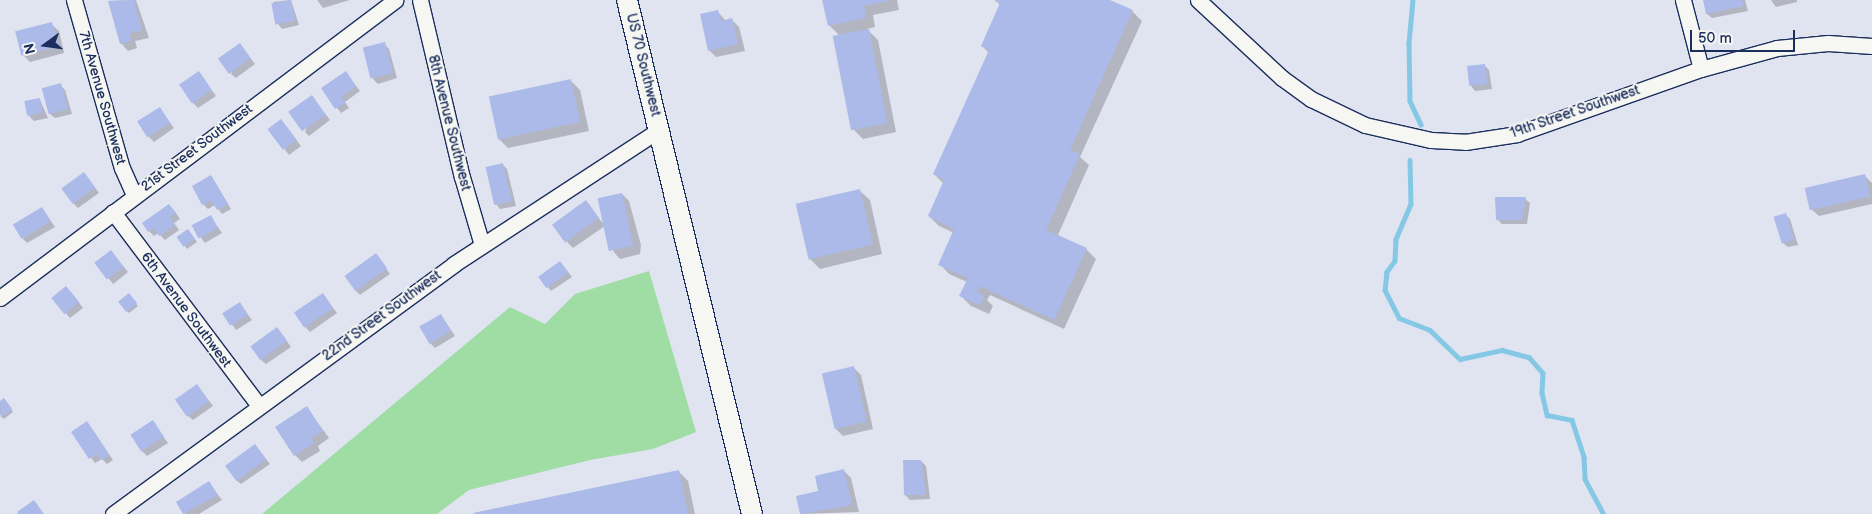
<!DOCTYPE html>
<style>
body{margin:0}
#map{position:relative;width:1872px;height:514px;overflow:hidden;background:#e0e4f0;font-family:"Balsamiq Sans",sans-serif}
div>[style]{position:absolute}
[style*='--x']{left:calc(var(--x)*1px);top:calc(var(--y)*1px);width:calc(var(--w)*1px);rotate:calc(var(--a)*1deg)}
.green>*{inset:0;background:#9fdda4}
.shadow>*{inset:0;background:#0003;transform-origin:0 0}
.stream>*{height:4.5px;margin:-2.25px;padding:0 2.25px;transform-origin:2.25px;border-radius:2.25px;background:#85c8e6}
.building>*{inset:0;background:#acbaea;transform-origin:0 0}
.roads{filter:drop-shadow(1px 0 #1b2f5e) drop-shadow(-1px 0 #1b2f5e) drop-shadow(0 1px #1b2f5e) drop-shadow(0 -1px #1b2f5e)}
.minor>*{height:15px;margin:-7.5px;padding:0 7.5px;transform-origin:7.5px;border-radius:7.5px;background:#f6f6f2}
.major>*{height:20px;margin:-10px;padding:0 10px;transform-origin:10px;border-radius:10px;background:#f6f6f2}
span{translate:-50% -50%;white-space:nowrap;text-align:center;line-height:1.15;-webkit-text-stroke:4px #f6f6f2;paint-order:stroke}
.street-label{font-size:14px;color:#1b2f5e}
.north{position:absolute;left:20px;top:20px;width:50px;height:50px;-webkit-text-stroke:4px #f6f6f2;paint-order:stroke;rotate:256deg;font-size:14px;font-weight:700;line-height:20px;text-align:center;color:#1b2f5e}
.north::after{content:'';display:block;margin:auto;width:18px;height:22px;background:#1b2f5e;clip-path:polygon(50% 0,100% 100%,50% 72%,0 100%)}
.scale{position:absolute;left:1690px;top:30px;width:105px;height:22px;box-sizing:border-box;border:2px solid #1b2f5e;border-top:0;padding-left:6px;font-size:15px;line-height:18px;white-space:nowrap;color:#1b2f5e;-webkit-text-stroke:4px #f6f6f2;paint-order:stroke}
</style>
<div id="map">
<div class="green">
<i style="clip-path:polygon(649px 271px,696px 432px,653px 449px,590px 460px,469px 490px,437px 514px,262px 514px,510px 307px,545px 324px,575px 294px)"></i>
</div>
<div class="shadow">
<i style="clip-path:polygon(136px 0,149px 38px,135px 41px,137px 48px,128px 51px,121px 43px,109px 1px)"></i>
<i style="clip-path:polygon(291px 0,299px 25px,282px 29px,278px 24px,273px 2px)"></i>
<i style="clip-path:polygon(317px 0,350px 0,323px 8px)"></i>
<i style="clip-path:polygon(824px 0,897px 0,899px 10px,873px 15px,875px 27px,867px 29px,878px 40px,896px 132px,863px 139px,853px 129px,840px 36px,829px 25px)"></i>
<i style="clip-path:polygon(995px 0,1107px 0,1132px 11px,1142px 21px,1080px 157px,1089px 165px,1058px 235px,1086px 249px,1096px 259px,1064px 329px,990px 295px,987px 300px,993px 306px,989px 314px,971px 306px,961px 296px,967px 282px,949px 274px,940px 264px,954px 233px,939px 226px,929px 216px,944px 184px,934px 174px,989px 53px,982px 46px,1000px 5px)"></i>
<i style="clip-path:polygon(1704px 0,1745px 0,1748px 11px,1712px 18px,1707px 14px)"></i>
<i style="clip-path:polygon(1771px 0,1797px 0,1797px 2px,1776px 7px)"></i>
<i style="clip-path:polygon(718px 12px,726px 21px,732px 20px,739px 27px,745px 51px,716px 57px,709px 50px)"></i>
<i style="clip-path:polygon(51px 24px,59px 31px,64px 53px,30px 62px,22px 54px)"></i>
<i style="clip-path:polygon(384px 44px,389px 49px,397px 78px,378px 84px,373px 79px)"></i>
<i style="clip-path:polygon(240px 45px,255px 64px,236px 78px,231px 74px)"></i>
<i style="clip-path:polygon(1484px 65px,1489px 70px,1492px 89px,1475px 91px,1471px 86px)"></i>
<i style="clip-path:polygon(198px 72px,216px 96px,198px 108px,193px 103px)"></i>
<i style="clip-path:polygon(346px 73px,360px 91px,345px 102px,349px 108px,341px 113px,323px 89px)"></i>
<i style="clip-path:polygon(571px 81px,580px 90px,589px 131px,508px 148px,498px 138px)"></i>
<i style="clip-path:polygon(60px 85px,65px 90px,72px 114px,55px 118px,50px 114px)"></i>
<i style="clip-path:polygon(40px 100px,48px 118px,34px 121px,29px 116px)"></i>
<i style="clip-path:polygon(316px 102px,330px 120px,309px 136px,305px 132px)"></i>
<i style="clip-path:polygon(160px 109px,174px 128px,154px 142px,149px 137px)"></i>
<i style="clip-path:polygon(286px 126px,301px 146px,289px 155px,285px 150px)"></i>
<i style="clip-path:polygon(502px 164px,507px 169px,516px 206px,500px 209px,496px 204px)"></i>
<i style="clip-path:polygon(84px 173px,99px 193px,78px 208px,73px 203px)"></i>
<i style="clip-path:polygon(211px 176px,231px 209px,222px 214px,215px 205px,208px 209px,203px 204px)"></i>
<i style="clip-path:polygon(1865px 176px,1872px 183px,1872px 204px,1819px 216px,1811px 209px)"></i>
<i style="clip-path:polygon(860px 191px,870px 200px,882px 254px,820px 269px,810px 259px,798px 206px)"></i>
<i style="clip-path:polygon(622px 194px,629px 201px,641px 245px,640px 254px,620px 259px,613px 251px)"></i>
<i style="clip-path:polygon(1525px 199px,1530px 203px,1527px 224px,1502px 224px,1497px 219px)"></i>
<i style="clip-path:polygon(586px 202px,605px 226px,573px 248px,566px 241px)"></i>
<i style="clip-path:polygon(42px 208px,55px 227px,27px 243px,23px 239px)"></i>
<i style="clip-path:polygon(174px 210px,180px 219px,174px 223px,179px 230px,165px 240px,158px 233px,154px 236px,149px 231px)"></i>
<i style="clip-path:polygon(1786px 215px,1790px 219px,1798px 245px,1788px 247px,1783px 243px)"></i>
<i style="clip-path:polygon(210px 216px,222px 233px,205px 243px,201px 238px)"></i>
<i style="clip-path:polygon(190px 233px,197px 242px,187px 249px,179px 238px)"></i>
<i style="left:111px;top:251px;width:27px;height:19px;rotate:51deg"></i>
<i style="clip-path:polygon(376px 255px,390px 274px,360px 295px,355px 290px)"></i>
<i style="clip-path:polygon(565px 268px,572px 277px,551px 291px,540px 277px)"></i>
<i style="clip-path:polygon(71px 292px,83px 308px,70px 318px,53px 298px)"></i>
<i style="clip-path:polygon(322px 294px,337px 313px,310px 332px,305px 327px)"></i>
<i style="clip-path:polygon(129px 295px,138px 306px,129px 313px,127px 311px)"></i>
<i style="clip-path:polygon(240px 304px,252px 320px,236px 330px,224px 313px)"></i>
<i style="clip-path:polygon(441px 315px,455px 336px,435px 348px,430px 343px)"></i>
<i style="clip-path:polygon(281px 333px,291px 347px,266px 364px,261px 360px)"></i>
<i style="clip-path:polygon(854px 368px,861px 375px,873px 429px,843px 436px,836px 429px)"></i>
<i style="clip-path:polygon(197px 385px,213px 406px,193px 420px,188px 416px)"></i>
<i style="clip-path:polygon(4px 399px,13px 412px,4px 419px,0 414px,0 402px)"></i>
<i style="clip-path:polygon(307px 408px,329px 438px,318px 446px,320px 451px,302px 462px,295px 455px)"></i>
<i style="clip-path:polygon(153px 422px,168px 443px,147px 456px,142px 451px)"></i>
<i style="clip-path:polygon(91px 427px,113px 460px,107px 464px,102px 459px,95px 463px,72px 432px)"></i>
<i style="clip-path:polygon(255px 445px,270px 464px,241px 484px,236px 480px)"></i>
<i style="clip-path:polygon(921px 461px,926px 466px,930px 499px,910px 500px,905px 495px)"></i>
<i style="clip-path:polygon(678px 471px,688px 481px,695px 514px,476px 514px)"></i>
<i style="clip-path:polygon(844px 471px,851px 478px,859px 512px,802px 514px,798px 497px,820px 492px)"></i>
<i style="clip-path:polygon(209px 483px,222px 500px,199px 514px,185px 514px,178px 502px)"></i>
</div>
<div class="stream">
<i style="--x:1413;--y:0;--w:43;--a:95.3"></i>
<i style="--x:1409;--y:43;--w:58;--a:89"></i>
<i style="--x:1410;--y:101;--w:26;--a:65"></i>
<i style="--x:1410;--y:160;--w:44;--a:88.7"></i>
<i style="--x:1411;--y:204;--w:39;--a:113"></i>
<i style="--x:1396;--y:240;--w:21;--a:93"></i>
<i style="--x:1395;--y:261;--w:14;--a:126"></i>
<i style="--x:1387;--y:272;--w:18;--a:96"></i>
<i style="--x:1385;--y:290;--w:31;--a:63"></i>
<i style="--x:1399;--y:318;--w:33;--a:21"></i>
<i style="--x:1430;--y:330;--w:42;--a:44"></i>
<i style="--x:1460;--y:359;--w:43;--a:-12.1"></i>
<i style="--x:1502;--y:350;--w:28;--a:15"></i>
<i style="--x:1529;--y:357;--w:21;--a:49"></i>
<i style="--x:1543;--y:373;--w:20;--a:93"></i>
<i style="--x:1542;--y:393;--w:23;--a:77"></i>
<i style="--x:1547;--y:415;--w:25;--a:11"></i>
<i style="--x:1572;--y:420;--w:40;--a:72"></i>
<i style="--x:1584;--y:458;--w:21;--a:87"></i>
<i style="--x:1585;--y:479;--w:40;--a:62"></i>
</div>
<div class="building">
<i style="clip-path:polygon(134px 0,142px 30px,129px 34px,131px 41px,120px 44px,108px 1px)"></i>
<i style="left:291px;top:0;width:21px;height:20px;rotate:79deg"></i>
<i style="clip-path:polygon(822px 0,888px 0,888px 1px,864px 6px,866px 18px,828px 26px)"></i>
<i style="clip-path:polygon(994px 0,1110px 0,1133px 10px,1070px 150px,1080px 154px,1046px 230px,1087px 248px,1054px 320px,980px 286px,977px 292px,984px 296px,980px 305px,959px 296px,968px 278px,938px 265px,954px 229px,928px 216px,944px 180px,933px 174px,989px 50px,981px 46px,1000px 3px)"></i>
<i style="clip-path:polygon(1703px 0,1742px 0,1744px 6px,1706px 14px)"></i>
<i style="clip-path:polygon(718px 10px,721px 21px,732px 18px,738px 44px,708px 51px,700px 14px)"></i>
<i style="left:52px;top:22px;width:25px;height:38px;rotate:76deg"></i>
<i style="left:869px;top:29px;width:96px;height:37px;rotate:79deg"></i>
<i style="left:385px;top:42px;width:32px;height:23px;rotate:76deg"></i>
<i style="left:240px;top:43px;width:19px;height:27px;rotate:55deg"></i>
<i style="left:1485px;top:64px;width:20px;height:18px;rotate:84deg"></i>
<i style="left:199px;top:71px;width:23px;height:24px;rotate:56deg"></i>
<i style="clip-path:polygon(346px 71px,356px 86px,341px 97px,345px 103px,335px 109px,321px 88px)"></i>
<i style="left:571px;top:79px;width:44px;height:84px;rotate:78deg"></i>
<i style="left:61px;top:83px;width:27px;height:20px;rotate:75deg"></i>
<i style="left:312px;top:95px;width:24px;height:29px;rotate:55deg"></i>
<i style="left:40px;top:98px;width:15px;height:16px;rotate:79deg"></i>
<i style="left:160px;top:107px;width:19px;height:27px;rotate:58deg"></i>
<i style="left:281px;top:119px;width:26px;height:17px;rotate:53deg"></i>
<i style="left:503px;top:163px;width:39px;height:18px;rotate:77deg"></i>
<i style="left:84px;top:172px;width:19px;height:28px;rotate:54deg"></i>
<i style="left:1865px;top:174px;width:23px;height:62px;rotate:77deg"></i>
<i style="clip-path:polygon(211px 175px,228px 204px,217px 210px,211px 200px,202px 205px,192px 186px)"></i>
<i style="left:860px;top:189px;width:57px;height:66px;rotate:77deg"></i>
<i style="left:622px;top:193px;width:54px;height:25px;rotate:78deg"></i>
<i style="clip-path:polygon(1495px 197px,1526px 197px,1522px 220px,1496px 220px)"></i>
<i style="left:586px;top:200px;width:22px;height:42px;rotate:54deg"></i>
<i style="clip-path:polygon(169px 204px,176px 213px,170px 217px,175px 225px,159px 236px,153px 228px,148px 232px,142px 223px)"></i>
<i style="left:42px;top:207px;width:17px;height:34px;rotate:59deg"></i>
<i style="left:1786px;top:213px;width:28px;height:13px;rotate:73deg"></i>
<i style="left:211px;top:215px;width:15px;height:22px;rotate:62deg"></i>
<i style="left:188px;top:229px;width:12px;height:14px;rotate:55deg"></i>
<i style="left:111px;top:250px;width:21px;height:21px;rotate:53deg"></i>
<i style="left:376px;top:253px;width:19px;height:39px;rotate:54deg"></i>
<i style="left:560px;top:261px;width:14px;height:27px;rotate:54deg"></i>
<i style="left:66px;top:286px;width:21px;height:19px;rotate:51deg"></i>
<i style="left:129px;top:293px;width:13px;height:14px;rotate:51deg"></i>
<i style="left:323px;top:293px;width:18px;height:35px;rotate:56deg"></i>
<i style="left:240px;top:302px;width:15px;height:21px;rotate:58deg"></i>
<i style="left:441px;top:314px;width:20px;height:25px;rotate:60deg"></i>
<i style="left:277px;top:327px;width:17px;height:33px;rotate:54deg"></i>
<i style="left:854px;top:366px;width:57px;height:33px;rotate:77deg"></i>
<i style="left:197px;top:384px;width:21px;height:27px;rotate:55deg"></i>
<i style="clip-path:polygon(4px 398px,12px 409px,1px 418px,0 401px)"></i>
<i style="clip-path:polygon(307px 406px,323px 431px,311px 438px,314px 443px,294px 456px,275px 427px)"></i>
<i style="left:153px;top:420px;width:20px;height:27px;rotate:57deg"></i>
<i style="clip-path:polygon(87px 421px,109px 455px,101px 460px,97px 454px,89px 459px,71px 432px)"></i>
<i style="left:255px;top:444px;width:19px;height:37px;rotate:54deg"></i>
<i style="clip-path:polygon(903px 460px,921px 460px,926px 495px,904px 495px)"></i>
<i style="clip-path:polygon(844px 469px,852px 505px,800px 514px,796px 496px,818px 491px,815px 476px)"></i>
<i style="clip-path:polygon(679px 470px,688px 514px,474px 514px,473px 513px)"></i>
<i style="clip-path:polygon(209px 481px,218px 495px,183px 514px,176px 502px)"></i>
<i style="clip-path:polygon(34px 500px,44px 514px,18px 514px,17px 512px)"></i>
</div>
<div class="roads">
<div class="minor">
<i style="--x:74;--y:0;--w:175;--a:74.1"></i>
<i style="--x:122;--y:168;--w:30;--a:66"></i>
<i style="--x:420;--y:0;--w:182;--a:76.7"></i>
<i style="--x:462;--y:177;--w:71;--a:73.6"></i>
<i style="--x:1198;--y:0;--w:115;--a:42.9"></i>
<i style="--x:1282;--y:78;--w:36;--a:36"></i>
<i style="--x:1311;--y:99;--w:60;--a:25.7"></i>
<i style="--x:1365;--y:125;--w:68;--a:12.8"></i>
<i style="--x:1431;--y:140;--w:34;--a:3"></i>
<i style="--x:1465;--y:142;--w:53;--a:-8.7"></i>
<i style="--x:1517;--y:134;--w:195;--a:-19.5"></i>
<i style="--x:1701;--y:69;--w:79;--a:-15.4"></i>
<i style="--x:1777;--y:48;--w:51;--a:-5.6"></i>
<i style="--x:1828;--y:43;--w:44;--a:3.9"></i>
<i style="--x:1683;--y:0;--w:71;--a:75.4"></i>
<i style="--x:113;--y:212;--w:243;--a:53"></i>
<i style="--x:0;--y:298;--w:495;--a:-37"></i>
<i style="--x:113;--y:514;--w:423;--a:-36.2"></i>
<i style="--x:454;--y:264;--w:246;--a:-33.2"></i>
</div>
<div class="major">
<i style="--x:627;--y:0;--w:529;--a:76.33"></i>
</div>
</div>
<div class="street-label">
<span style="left:643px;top:65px;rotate:76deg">US 70 Southwest</span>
<span style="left:102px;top:98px;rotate:74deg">7th Avenue Southwest</span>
<span style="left:1575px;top:112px;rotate:-19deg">19th Street Southwest</span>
<span style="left:449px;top:123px;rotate:76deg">8th Avenue Southwest</span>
<span style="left:197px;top:148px;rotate:-37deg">21st Street Southwest</span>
<span style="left:186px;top:310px;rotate:53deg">6th Avenue Southwest</span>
<span style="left:382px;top:316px;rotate:-36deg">22nd Street Southwest</span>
</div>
<div class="north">N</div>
<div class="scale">50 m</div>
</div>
